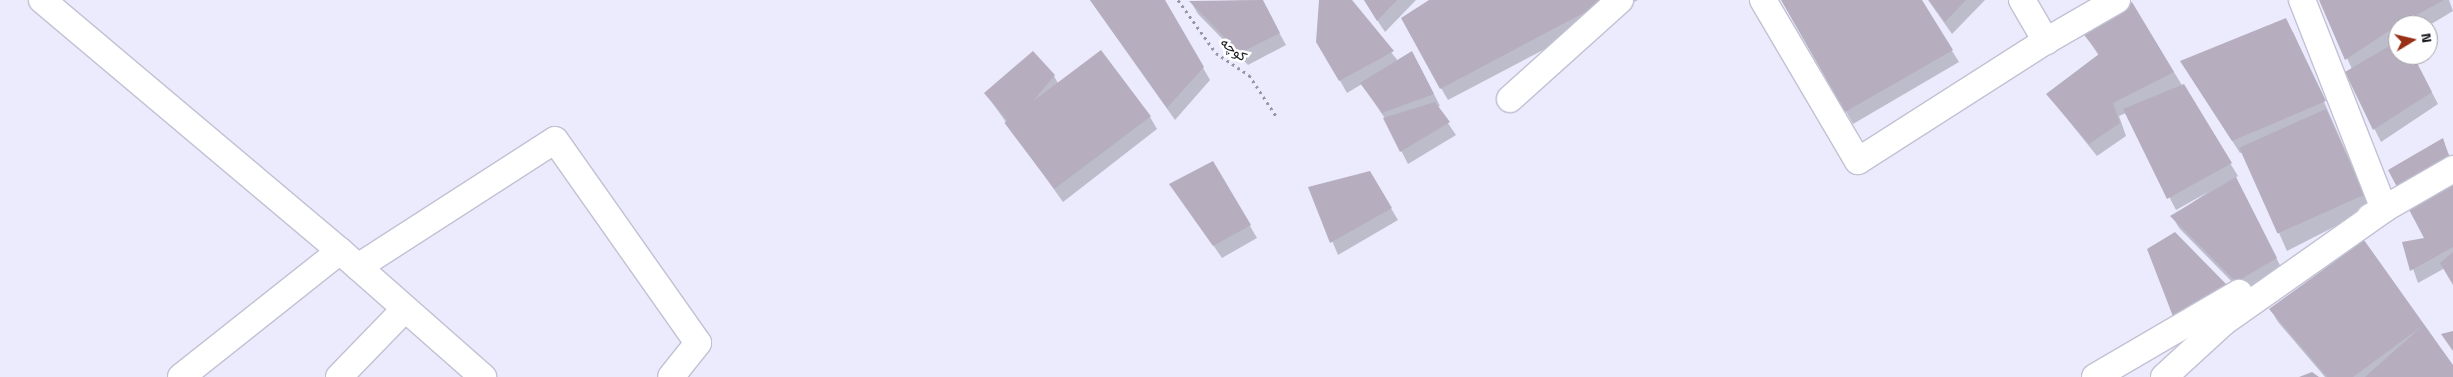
<!DOCTYPE html>
<meta charset="utf-8">
<style>
body{margin:0}
#map{position:relative;width:2453px;height:377px;overflow:hidden;background:#ecebfe;font-family:"Titillium Web",Vazirmatn,sans-serif}
div>[style]{position:absolute}
[style*='--x']{left:calc(var(--x)*1px);top:calc(var(--y)*1px);width:calc(var(--w)*1px);rotate:calc(var(--a)*1deg)}
.shadow>*{inset:0;background:#0003}
.building>*{inset:0;background:#b6aebe;transform-origin:0 0}
.path>*{height:3px;margin-top:-1.5px;transform-origin:0;background:repeating-linear-gradient(90deg,#9696a4 0 2.5px,transparent 0 6.5px)}
.roads{filter:drop-shadow(1px 0 #c1c1d3) drop-shadow(-1px 0 #c1c1d3) drop-shadow(0 1px #c1c1d3) drop-shadow(0 -1px #c1c1d3)}
.street>*{height:26px;margin:-13px;padding:0 13px;transform-origin:13px;border-radius:13px;background:#fff}
span{translate:-50% -50%;white-space:nowrap;text-align:center;line-height:1.15;-webkit-text-stroke:5px #fff;paint-order:stroke}
.street-label{font-size:14px;color:#16161c}
.north{position:absolute;left:2388px;top:15px;width:50px;height:50px;box-sizing:border-box;background:#fff;border:1px solid #a2a2a4;border-radius:50%;rotate:81deg;font-size:14px;font-weight:700;line-height:20px;text-align:center;color:#16161c}
.north::after{content:'';display:block;margin:auto;width:18px;height:22px;background:#983015;clip-path:polygon(50% 0,100% 100%,50% 72%,0 100%)}
</style>
<div id="map">
<div class="shadow">
<i style="clip-path:polygon(1090px 0,1164px 0,1210px 80px,1175px 120px)"></i>
<i style="clip-path:polygon(1261px 0,1286px 45px,1248px 65px,1198px 14px,1191px 2px)"></i>
<i style="clip-path:polygon(1320px 0,1350px 0,1398px 61px,1419px 65px,1440px 106px,1437px 107px,1456px 135px,1408px 164px,1384px 117px,1362px 84px,1347px 93px,1318px 42px)"></i>
<i style="clip-path:polygon(1364px 0,1416px 0,1385px 32px)"></i>
<i style="clip-path:polygon(1431px 0,1638px 0,1448px 100px,1441px 88px)"></i>
<i style="clip-path:polygon(1783px 0,1920px 0,1959px 62px,1853px 124px)"></i>
<i style="clip-path:polygon(1928px 0,1985px 0,1952px 34px)"></i>
<i style="clip-path:polygon(2320px 0,2449px 0,2453px 11px,2428px 26px,2398px 25px,2398px 55px,2412px 55px,2438px 104px,2381px 142px,2346px 72px,2352px 69px)"></i>
<i style="clip-path:polygon(2132px 4px,2238px 176px,2235px 178px,2283px 271px,2244px 294px,2179px 228px,2172px 216px,2208px 192px,2176px 210px,2126px 113px,2119px 116px,2126px 136px,2097px 156px,2047px 94px,2099px 56px,2083px 31px)"></i>
<i style="clip-path:polygon(2293px 32px,2371px 208px,2287px 251px,2243px 152px,2240px 153px,2189px 74px)"></i>
<i style="clip-path:polygon(1054px 76px,1060px 87px,1150px 117px,1157px 129px,1063px 202px,986px 94px)"></i>
<i style="clip-path:polygon(2442px 140px,2453px 163px,2453px 282px,2445px 268px,2418px 283px,2404px 243px,2426px 239px)"></i>
<i style="clip-path:polygon(1213px 163px,1257px 238px,1222px 258px,1171px 184px)"></i>
<i style="clip-path:polygon(1370px 173px,1398px 220px,1338px 255px,1310px 188px)"></i>
<i style="clip-path:polygon(2364px 242px,2453px 367px,2453px 377px,2325px 377px,2278px 322px,2271px 310px)"></i>
</div>
<div class="building">
<i style="clip-path:polygon(1090px 0,1165px 0,1204px 67px,1167px 108px)"></i>
<i style="clip-path:polygon(1263px 0,1280px 33px,1240px 53px,1189px 1px)"></i>
<i style="clip-path:polygon(1319px 0,1352px 0,1394px 51px,1339px 81px,1316px 42px)"></i>
<i style="clip-path:polygon(1364px 0,1397px 0,1377px 21px)"></i>
<i style="clip-path:polygon(1429px 0,1608px 0,1440px 89px,1401px 18px)"></i>
<i style="clip-path:polygon(1781px 0,1922px 0,1953px 50px,1845px 112px)"></i>
<i style="clip-path:polygon(1929px 0,1966px 0,1945px 22px)"></i>
<i style="clip-path:polygon(2319px 0,2444px 0,2398px 25px,2345px 60px)"></i>
<i style="clip-path:polygon(2132px 2px,2174px 72px,2113px 103px,2120px 123px,2089px 144px,2046px 94px,2099px 54px,2081px 31px)"></i>
<i style="clip-path:polygon(2286px 18px,2326px 101px,2232px 141px,2180px 61px)"></i>
<i style="clip-path:polygon(2398px 41px,2398px 55px,2413px 55px,2432px 92px,2373px 130px,2345px 72px)"></i>
<i style="left:1101px;top:50px;width:83px;height:121px;rotate:53deg"></i>
<i style="clip-path:polygon(1033px 51px,1055px 75px,1012px 126px,984px 93px)"></i>
<i style="clip-path:polygon(1412px 51px,1434px 94px,1382px 113px,1360px 83px)"></i>
<i style="clip-path:polygon(2184px 84px,2232px 163px,2167px 199px,2123px 109px)"></i>
<i style="clip-path:polygon(1435px 102px,1450px 122px,1400px 152px,1383px 118px)"></i>
<i style="left:2326px;top:109px;width:94px;height:95px;rotate:66deg"></i>
<i style="clip-path:polygon(2443px 138px,2453px 168px,2453px 247px,2410px 271px,2402px 242px,2424px 238px,2388px 170px)"></i>
<i style="clip-path:polygon(1213px 161px,1251px 225px,1213px 246px,1169px 184px)"></i>
<i style="clip-path:polygon(1370px 171px,1392px 208px,1330px 243px,1308px 187px)"></i>
<i style="clip-path:polygon(2236px 177px,2277px 258px,2236px 282px,2170px 216px)"></i>
<i style="clip-path:polygon(2175px 232px,2227px 285px,2174px 319px,2147px 249px)"></i>
<i style="clip-path:polygon(2364px 240px,2453px 365px,2453px 377px,2365px 377px,2421px 327px,2353px 377px,2327px 377px,2269px 309px)"></i>
<i style="clip-path:polygon(2453px 252px,2453px 285px,2440px 263px)"></i>
<i style="clip-path:polygon(2453px 331px,2453px 351px,2441px 334px)"></i>
<i style="clip-path:polygon(2312px 372px,2319px 377px,2299px 377px)"></i>
</div>
<div class="path">
<i style="--x:1178;--y:0;--w:65;--a:54.4"></i>
<i style="--x:1216;--y:53;--w:40;--a:34"></i>
<i style="--x:1249;--y:75;--w:49;--a:56.6"></i>
</div>
<div class="roads">
<div class="street">
<i style="--x:42;--y:0;--w:390;--a:40.1"></i>
<i style="--x:340;--y:251;--w:191;--a:41.4"></i>
<i style="--x:1763;--y:0;--w:187;--a:59.5"></i>
<i style="--x:1858;--y:161;--w:223;--a:-32.6"></i>
<i style="--x:2046;--y:41;--w:82;--a:-30"></i>
<i style="--x:2022;--y:0;--w:48;--a:59.7"></i>
<i style="--x:1510;--y:99;--w:148;--a:-42"></i>
<i style="--x:2370;--y:217;--w:96;--a:-30"></i>
<i style="--x:358;--y:267;--w:234;--a:-32.8"></i>
<i style="--x:555;--y:140;--w:248;--a:54.8"></i>
<i style="--x:698;--y:343;--w:43;--a:128.5"></i>
<i style="--x:181;--y:377;--w:203;--a:-38.4"></i>
<i style="--x:339;--y:377;--w:95;--a:-45.9"></i>
<i style="--x:2095;--y:377;--w:167;--a:-30.3"></i>
<i style="--x:2164;--y:377;--w:81;--a:-42.5"></i>
<i style="--x:2224;--y:322;--w:196;--a:-35.2"></i>
<i style="--x:2384;--y:209;--w:225;--a:-111.4"></i>
</div>
</div>
<div class="street-label">
<span style="left:1234px;top:49px;rotate:38deg">کوچه</span>
</div>
<div class="north">N</div>
</div>
